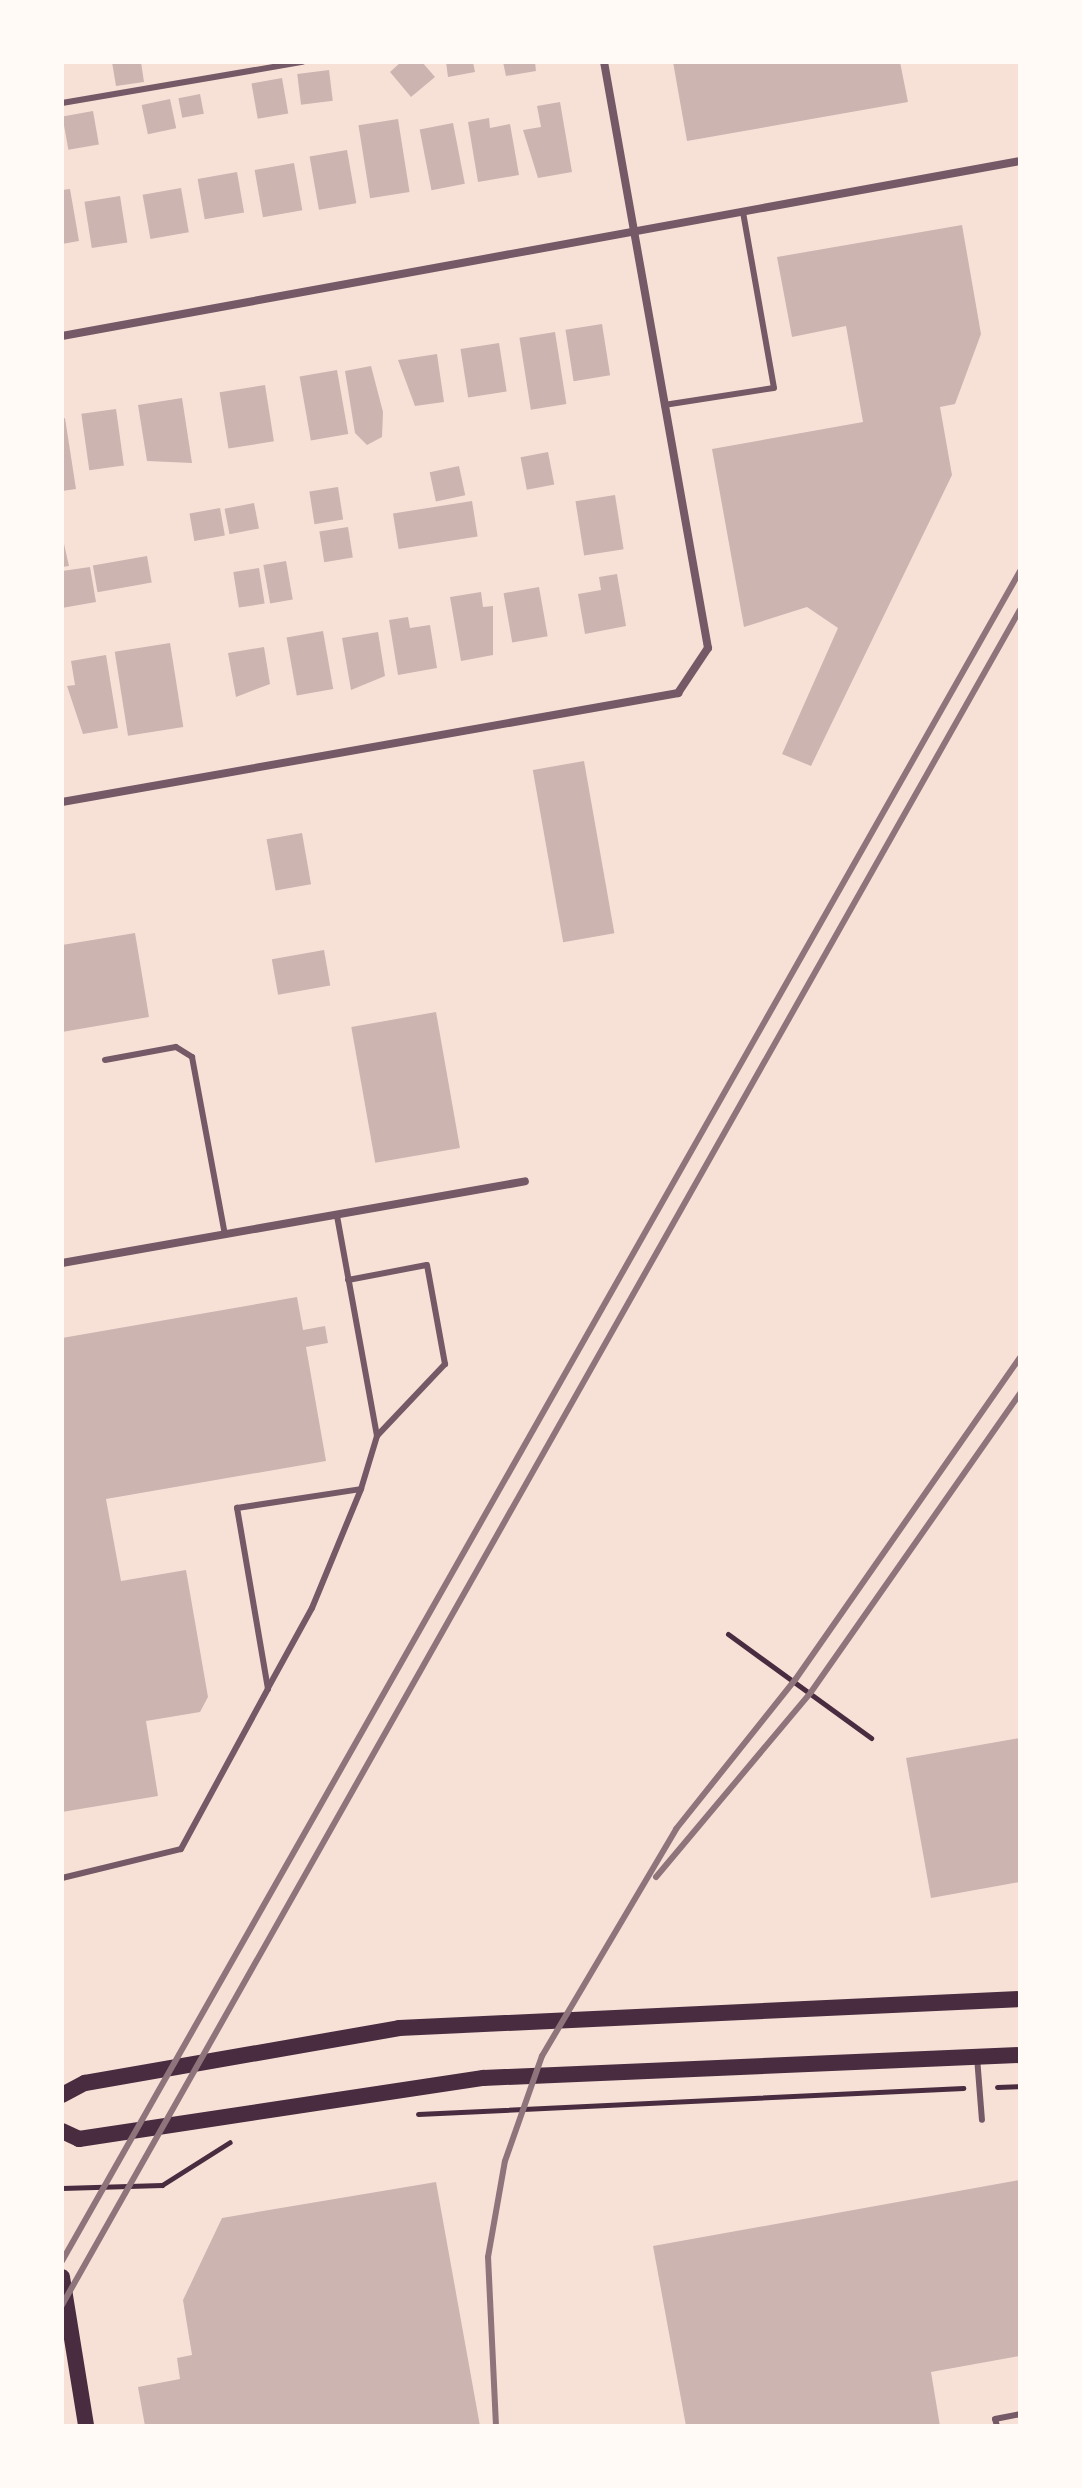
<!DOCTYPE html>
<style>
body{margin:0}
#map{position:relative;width:1082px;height:2488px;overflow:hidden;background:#f7e1d7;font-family:"Archivo Narrow",sans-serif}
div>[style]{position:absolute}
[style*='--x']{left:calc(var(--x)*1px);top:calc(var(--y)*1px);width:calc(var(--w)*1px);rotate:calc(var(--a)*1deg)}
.building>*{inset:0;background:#ccb4b1;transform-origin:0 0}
.path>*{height:5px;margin:-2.5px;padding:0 2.5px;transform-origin:2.5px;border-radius:2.5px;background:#4a2c40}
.service>*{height:6px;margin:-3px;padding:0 3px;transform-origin:3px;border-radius:3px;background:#755966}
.minor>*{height:8px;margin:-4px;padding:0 4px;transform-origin:4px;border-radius:4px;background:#755966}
.secondary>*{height:16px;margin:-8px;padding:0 8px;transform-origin:8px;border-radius:8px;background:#4a2c40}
.rail>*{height:6px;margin:-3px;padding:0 3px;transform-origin:3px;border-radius:3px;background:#8f747c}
span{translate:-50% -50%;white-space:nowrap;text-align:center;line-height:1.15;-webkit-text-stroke:6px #fffaf5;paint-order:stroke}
.frame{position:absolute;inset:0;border:64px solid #fffaf5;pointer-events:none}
</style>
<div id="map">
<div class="building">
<i style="clip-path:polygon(112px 62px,141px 62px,144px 82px,116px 86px)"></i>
<i style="clip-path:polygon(401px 62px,422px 62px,435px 77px,411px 97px,390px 72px)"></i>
<i style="clip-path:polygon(446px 62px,473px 62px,475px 72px,448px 77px)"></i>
<i style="clip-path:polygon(503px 62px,535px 62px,536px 71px,506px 76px)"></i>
<i style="clip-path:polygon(673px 62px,900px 62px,908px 102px,687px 141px)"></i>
<i style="left:329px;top:70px;width:31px;height:32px;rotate:83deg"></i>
<i style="left:282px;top:78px;width:36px;height:31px;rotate:80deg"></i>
<i style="left:200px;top:94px;width:20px;height:22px;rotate:79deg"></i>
<i style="left:170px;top:99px;width:30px;height:29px;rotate:78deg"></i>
<i style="clip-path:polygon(560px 102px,572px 172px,538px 178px,523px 130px,541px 127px,537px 106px)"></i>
<i style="left:93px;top:111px;width:34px;height:31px;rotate:80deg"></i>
<i style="clip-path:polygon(489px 118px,490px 128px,510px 124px,519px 175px,478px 182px,468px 122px)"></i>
<i style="left:398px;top:119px;width:74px;height:40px;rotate:81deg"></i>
<i style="left:453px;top:123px;width:62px;height:34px;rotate:79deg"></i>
<i style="left:347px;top:150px;width:54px;height:38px;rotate:80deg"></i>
<i style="left:294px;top:163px;width:48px;height:40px;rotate:80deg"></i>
<i style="left:237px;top:172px;width:41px;height:40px;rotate:80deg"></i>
<i style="left:181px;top:188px;width:45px;height:39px;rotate:80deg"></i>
<i style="clip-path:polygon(70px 189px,79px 241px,62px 244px,62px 190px)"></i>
<i style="left:120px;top:196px;width:47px;height:36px;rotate:81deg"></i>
<i style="clip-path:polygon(962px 225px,981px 334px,955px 404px,940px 407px,952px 475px,811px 766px,782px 754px,838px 628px,807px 607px,744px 627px,712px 449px,863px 422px,846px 326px,792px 337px,777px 257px)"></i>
<i style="left:602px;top:324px;width:52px;height:37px;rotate:81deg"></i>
<i style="left:555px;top:332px;width:73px;height:36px;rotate:81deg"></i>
<i style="left:499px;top:343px;width:49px;height:39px;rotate:81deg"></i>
<i style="clip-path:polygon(437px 354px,444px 402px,415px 406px,398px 360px)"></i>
<i style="clip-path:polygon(371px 366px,383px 412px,382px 437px,367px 445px,355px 433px,345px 371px)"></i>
<i style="left:337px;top:370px;width:65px;height:38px;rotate:80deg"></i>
<i style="left:265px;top:385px;width:57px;height:46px;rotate:81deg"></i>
<i style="clip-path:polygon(182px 398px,192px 463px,147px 461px,138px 405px)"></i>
<i style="left:116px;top:409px;width:57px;height:35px;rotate:82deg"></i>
<i style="clip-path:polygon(65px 418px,76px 489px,62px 491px,62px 419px)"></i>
<i style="left:548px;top:452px;width:33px;height:28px;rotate:79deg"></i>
<i style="left:459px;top:466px;width:30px;height:30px;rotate:78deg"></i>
<i style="left:338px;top:487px;width:33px;height:29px;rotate:81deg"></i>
<i style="left:615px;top:495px;width:55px;height:40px;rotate:81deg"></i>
<i style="left:472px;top:501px;width:36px;height:80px;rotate:81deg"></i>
<i style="left:254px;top:503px;width:26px;height:30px;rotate:79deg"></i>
<i style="left:220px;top:508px;width:28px;height:31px;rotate:80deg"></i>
<i style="left:348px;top:527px;width:31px;height:29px;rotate:81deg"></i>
<i style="clip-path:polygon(62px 535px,69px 566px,62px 567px)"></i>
<i style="left:147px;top:556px;width:27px;height:55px;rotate:80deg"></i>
<i style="left:286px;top:561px;width:39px;height:23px;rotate:80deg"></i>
<i style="clip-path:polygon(90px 567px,96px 602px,62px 608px,62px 571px)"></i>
<i style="left:259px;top:568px;width:36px;height:26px;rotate:81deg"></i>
<i style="clip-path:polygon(617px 574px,626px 626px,585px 634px,578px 594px,601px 590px,599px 577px)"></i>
<i style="left:539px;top:587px;width:50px;height:36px;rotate:80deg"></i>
<i style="clip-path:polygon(481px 592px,483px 607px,493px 606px,493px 655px,461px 661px,450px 597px)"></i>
<i style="clip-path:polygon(408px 617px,410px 628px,430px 625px,437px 668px,398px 675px,389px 620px)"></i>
<i style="left:323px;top:631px;width:59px;height:37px;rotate:80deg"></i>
<i style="clip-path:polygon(378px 632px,385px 676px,351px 690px,342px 638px)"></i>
<i style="left:170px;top:643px;width:85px;height:56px;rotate:81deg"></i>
<i style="clip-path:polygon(264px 647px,270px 684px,236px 697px,228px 653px)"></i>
<i style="clip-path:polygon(106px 655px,118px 728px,83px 734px,67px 686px,75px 685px,71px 661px)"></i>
<i style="left:584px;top:761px;width:175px;height:52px;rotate:80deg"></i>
<i style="left:302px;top:833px;width:52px;height:36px;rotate:80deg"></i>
<i style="clip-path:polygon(135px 933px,149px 1017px,62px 1032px,62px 945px)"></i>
<i style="left:324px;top:950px;width:36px;height:53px;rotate:80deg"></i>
<i style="left:436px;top:1012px;width:138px;height:86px;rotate:80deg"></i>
<i style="clip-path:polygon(297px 1297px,303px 1330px,325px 1326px,328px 1343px,306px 1347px,326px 1461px,106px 1499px,121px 1581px,186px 1570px,208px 1697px,200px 1712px,146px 1721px,158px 1796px,62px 1812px,62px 1338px)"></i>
<i style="clip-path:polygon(1020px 1738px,1020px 1882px,931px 1898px,906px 1758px)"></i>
<i style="clip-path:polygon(1020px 2180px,1020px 2356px,931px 2372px,940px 2426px,686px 2426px,653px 2246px)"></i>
<i style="clip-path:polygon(436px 2182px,480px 2426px,145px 2426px,138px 2387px,180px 2379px,177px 2358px,192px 2355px,183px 2300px,222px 2218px)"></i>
</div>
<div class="path">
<i style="--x:728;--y:1634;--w:177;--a:36"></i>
<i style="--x:997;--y:2087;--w:23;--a:-2"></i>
<i style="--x:418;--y:2114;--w:546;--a:-2.73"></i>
<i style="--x:62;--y:2188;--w:100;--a:-1.7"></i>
<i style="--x:162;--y:2185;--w:80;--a:-32.3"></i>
</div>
<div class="service">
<i style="--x:62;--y:103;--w:244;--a:-9.7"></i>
<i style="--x:664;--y:405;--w:111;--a:-8.8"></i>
<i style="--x:774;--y:388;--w:179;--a:-100"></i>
<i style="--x:105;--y:1060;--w:72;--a:-10.4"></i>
<i style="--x:176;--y:1047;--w:19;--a:32"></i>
<i style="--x:192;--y:1057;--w:181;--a:79.5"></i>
<i style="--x:348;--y:1280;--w:80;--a:-10.8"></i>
<i style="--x:427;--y:1265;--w:101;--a:79.7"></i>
<i style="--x:445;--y:1364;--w:99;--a:133.4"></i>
<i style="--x:268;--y:1688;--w:91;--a:-61.2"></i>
<i style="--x:312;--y:1608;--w:129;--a:-67.6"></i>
<i style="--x:62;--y:1878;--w:122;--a:-13.7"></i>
<i style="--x:181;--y:1849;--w:182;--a:-61.5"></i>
<i style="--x:268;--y:1689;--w:184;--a:-99.7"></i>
<i style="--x:237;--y:1508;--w:125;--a:-8.7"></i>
<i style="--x:361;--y:1489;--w:55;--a:-73.2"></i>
<i style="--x:377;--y:1436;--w:225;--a:-100.3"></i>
<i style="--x:977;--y:2057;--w:63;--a:85.5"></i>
<i style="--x:997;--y:2426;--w:7;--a:-106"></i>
<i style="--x:995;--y:2419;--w:25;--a:-11"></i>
</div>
<div class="minor">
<i style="--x:62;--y:336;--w:974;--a:-10.35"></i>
<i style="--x:62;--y:802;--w:626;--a:-10.03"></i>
<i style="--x:678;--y:693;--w:54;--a:-56.3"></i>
<i style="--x:708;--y:648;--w:595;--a:-100.06"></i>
<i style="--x:62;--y:1263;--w:470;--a:-10"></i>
</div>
<div class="secondary">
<i style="--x:62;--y:2095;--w:26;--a:-28"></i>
<i style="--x:85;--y:2083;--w:319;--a:-9.9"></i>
<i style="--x:399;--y:2028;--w:622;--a:-2.67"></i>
<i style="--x:62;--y:2131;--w:19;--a:25"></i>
<i style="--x:79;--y:2139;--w:409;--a:-8.6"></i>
<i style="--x:483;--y:2078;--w:537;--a:-2.45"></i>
<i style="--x:62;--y:2277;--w:151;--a:80.8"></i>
</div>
<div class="rail">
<i style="--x:656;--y:1877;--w:241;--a:-50"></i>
<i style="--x:811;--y:1692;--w:365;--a:-55"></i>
<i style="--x:62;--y:2261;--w:1943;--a:-60.45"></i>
<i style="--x:62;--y:2305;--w:1947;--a:-60.53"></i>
<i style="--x:496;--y:2426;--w:169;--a:-92.7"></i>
<i style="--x:488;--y:2257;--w:97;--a:-80"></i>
<i style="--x:505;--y:2161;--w:111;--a:-70.6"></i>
<i style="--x:542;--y:2056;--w:264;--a:-59.4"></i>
<i style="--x:676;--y:1829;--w:191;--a:-51.4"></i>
<i style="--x:795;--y:1680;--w:393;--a:-55.1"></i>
</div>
<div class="frame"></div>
</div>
